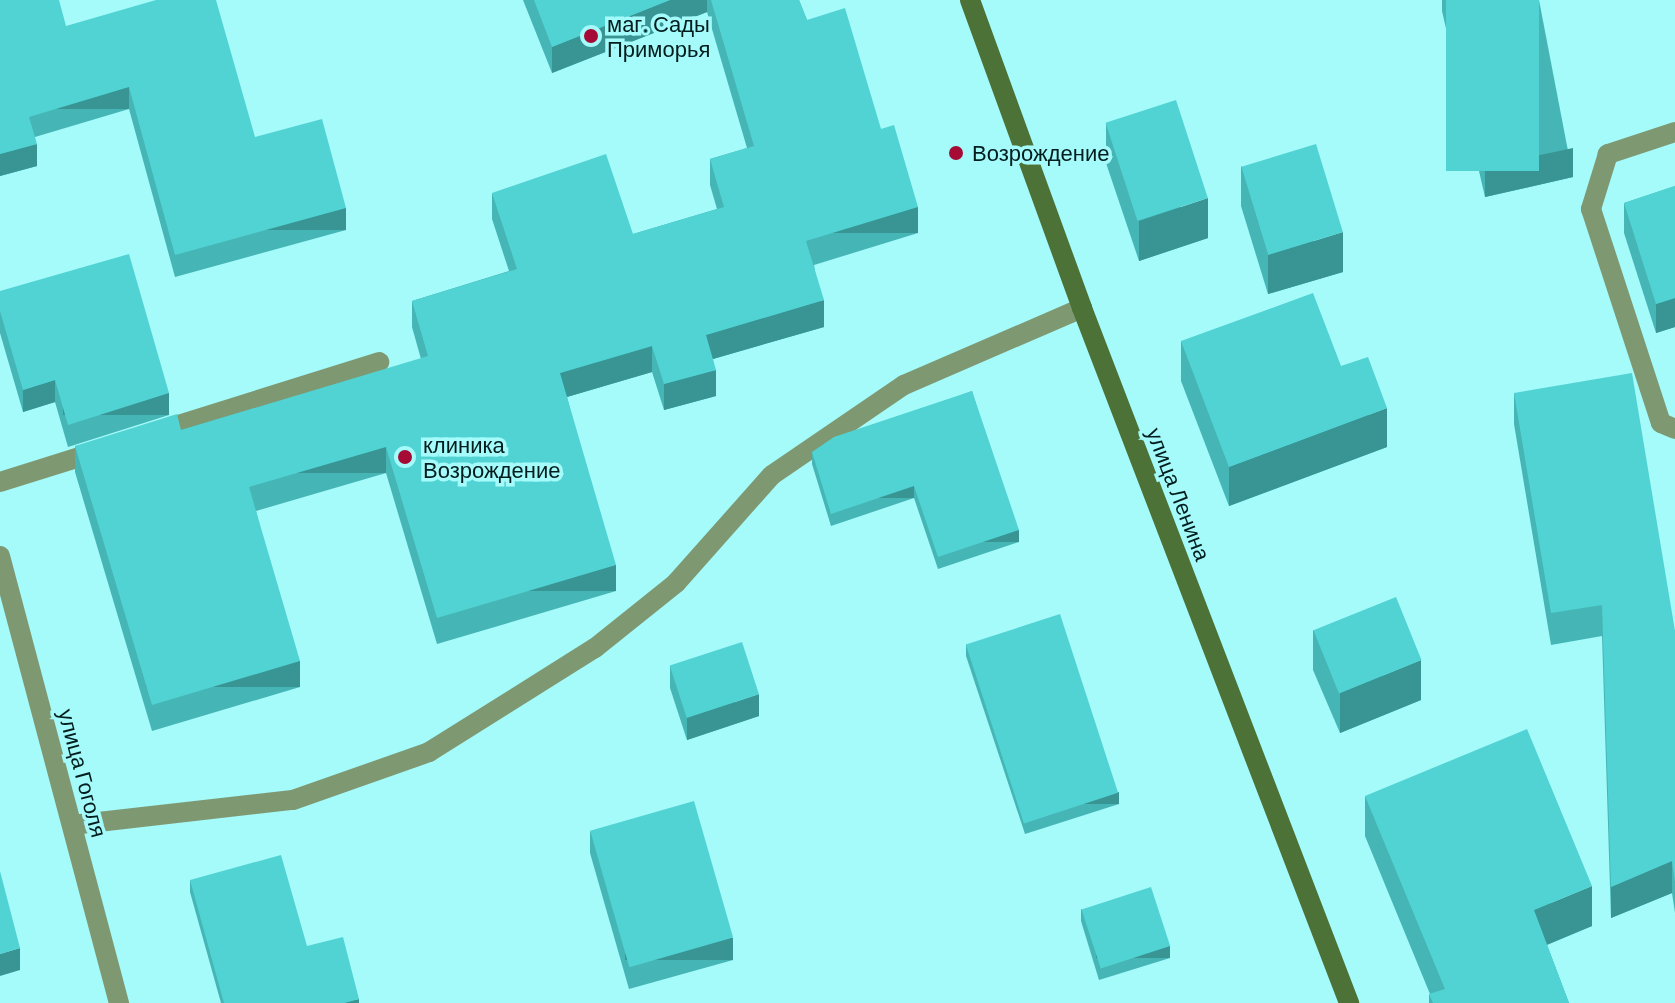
<!DOCTYPE html>
<meta charset="utf-8">
<style>
body{margin:0}
#map{position:relative;width:1675px;height:1003px;overflow:hidden;background:#a5fafa;font-family:Barlow,sans-serif}
div>[style]{position:absolute}
[style*='--x']{left:calc(var(--x)*1px);top:calc(var(--y)*1px);width:calc(var(--w)*1px);rotate:calc(var(--a)*1deg)}
.service>*{height:20px;margin:-10px;padding:0 10px;transform-origin:10px;border-radius:10px;background:#7e9972}
.minor>*{height:20px;margin:-10px;padding:0 10px;transform-origin:10px;border-radius:10px;background:#7e9972}
.secondary>*{height:20px;margin:-10px;padding:0 10px;transform-origin:10px;border-radius:10px;background:#4c7238}
.wall>*{inset:0;background:#46b5b6}
.shaded-wall>*{inset:0;background:#399494;transform-origin:0 0}
.building>*{inset:0;background:#51d3d4;transform-origin:0 0}
.dots>*{width:22px;height:22px;translate:-50% -50%;box-sizing:border-box;border:4px solid #a5fafa;border-radius:50%}
span{translate:-50% -50%;white-space:nowrap;text-align:center;line-height:1.15;-webkit-text-stroke:7px #a5fafa;paint-order:stroke}
.poi-label{font-size:22px;color:#021d1d}
.left{translate:0 -50%;text-align:left}
.street-label{font-size:22px;color:#021d1d}
</style>
<div id="map">
<div class="service">
<i style="--x:1675;--y:132;--w:71;--a:161.8"></i>
<i style="--x:1608;--y:154;--w:58;--a:107.2"></i>
<i style="--x:1591;--y:209;--w:225;--a:71.9"></i>
<i style="--x:1661;--y:423;--w:15;--a:23"></i>
<i style="--x:156;--y:432;--w:234;--a:-17.4"></i>
<i style="--x:0;--y:482;--w:104;--a:-17.4"></i>
<i style="--x:72;--y:825;--w:222;--a:-6.5"></i>
<i style="--x:293;--y:800;--w:144;--a:-19.4"></i>
<i style="--x:429;--y:752;--w:196;--a:-32.1"></i>
<i style="--x:595;--y:648;--w:104;--a:-38.7"></i>
<i style="--x:676;--y:583;--w:144;--a:-48.4"></i>
<i style="--x:772;--y:475;--w:160;--a:-34.3"></i>
<i style="--x:904;--y:385;--w:194;--a:-23.4"></i>
</div>
<div class="minor">
<i style="--x:0;--y:556;--w:463;--a:75.1"></i>
</div>
<div class="secondary">
<i style="--x:970;--y:0;--w:328;--a:70"></i>
<i style="--x:1082;--y:308;--w:745;--a:68.98"></i>
</div>
<div class="wall">
<i style="clip-path:polygon(0 0,66px 26px,255px 137px,346px 230px,175px 277px,129px 109px,35px 137px,37px 166px,0 176px)"></i>
<i style="clip-path:polygon(523px 0,799px 0,807px 20px,881px 129px,918px 233px,814px 265px,824px 327px,713px 359px,716px 396px,664px 410px,652px 372px,567px 397px,616px 591px,437px 644px,386px 473px,256px 511px,300px 687px,152px 731px,75px 472px,75px 446px,181px 430px,421px 359px,412px 327px,412px 301px,509px 271px,492px 219px,492px 193px,633px 234px,717px 209px,710px 185px,710px 159px,747px 148px,707px 12px,552px 73px)"></i>
<i style="clip-path:polygon(1442px 0,1539px 0,1573px 177px,1485px 197px,1442px 11px)"></i>
<i style="clip-path:polygon(1106px 123px,1208px 238px,1139px 261px,1106px 163px)"></i>
<i style="clip-path:polygon(1241px 166px,1343px 272px,1268px 294px,1241px 206px)"></i>
<i style="clip-path:polygon(1675px 186px,1675px 327px,1656px 333px,1624px 233px,1624px 203px)"></i>
<i style="clip-path:polygon(0 291px,169px 415px,68px 447px,55px 402px,23px 412px,0 333px)"></i>
<i style="clip-path:polygon(1181px 341px,1341px 366px,1387px 447px,1229px 506px,1181px 381px)"></i>
<i style="clip-path:polygon(972px 391px,1019px 542px,938px 569px,914px 498px,831px 526px,812px 464px,812px 452px)"></i>
<i style="clip-path:polygon(1514px 393px,1675px 631px,1675px 913px,1672px 893px,1611px 918px,1602px 636px,1551px 645px,1514px 424px)"></i>
<i style="clip-path:polygon(1313px 630px,1421px 700px,1340px 733px,1313px 670px)"></i>
<i style="clip-path:polygon(966px 644px,1119px 804px,1025px 834px,966px 656px)"></i>
<i style="clip-path:polygon(670px 666px,759px 716px,687px 740px,670px 688px)"></i>
<i style="clip-path:polygon(1365px 796px,1592px 926px,1547px 945px,1569px 1003px,1429px 1003px,1429px 994px,1430px 994px,1365px 836px)"></i>
<i style="clip-path:polygon(590px 831px,733px 960px,629px 989px,590px 853px)"></i>
<i style="clip-path:polygon(190px 880px,307px 946px,359px 1003px,221px 1003px,190px 892px)"></i>
<i style="clip-path:polygon(1081px 909px,1170px 958px,1099px 980px,1081px 921px)"></i>
</div>
<div class="shaded-wall">
<i style="clip-path:polygon(670px 0,707px 0,707px 12px,552px 73px,552px 47px)"></i>
<i style="left:129px;top:87px;width:22px;height:104px;rotate:90deg"></i>
<i style="clip-path:polygon(37px 144px,37px 166px,0 176px,0 154px)"></i>
<i style="clip-path:polygon(1573px 148px,1573px 177px,1485px 197px,1485px 167px)"></i>
<i style="clip-path:polygon(1208px 198px,1208px 238px,1139px 261px,1139px 221px)"></i>
<i style="left:918px;top:207px;width:26px;height:117px;rotate:90deg"></i>
<i style="left:346px;top:208px;width:22px;height:177px;rotate:90deg"></i>
<i style="clip-path:polygon(1343px 232px,1343px 272px,1268px 294px,1268px 255px)"></i>
<i style="clip-path:polygon(1675px 298px,1675px 327px,1656px 333px,1656px 304px)"></i>
<i style="clip-path:polygon(824px 300px,824px 327px,706px 361px,706px 335px)"></i>
<i style="clip-path:polygon(652px 346px,652px 372px,560px 399px,560px 373px)"></i>
<i style="clip-path:polygon(716px 370px,716px 396px,664px 410px,664px 384px)"></i>
<i style="clip-path:polygon(55px 380px,55px 402px,23px 412px,23px 390px)"></i>
<i style="left:169px;top:393px;width:22px;height:106px;rotate:90deg"></i>
<i style="clip-path:polygon(1387px 408px,1387px 447px,1229px 506px,1229px 467px)"></i>
<i style="left:386px;top:447px;width:26px;height:143px;rotate:90deg"></i>
<i style="left:914px;top:486px;width:12px;height:88px;rotate:90deg"></i>
<i style="left:1019px;top:530px;width:12px;height:85px;rotate:90deg"></i>
<i style="left:616px;top:565px;width:26px;height:187px;rotate:90deg"></i>
<i style="clip-path:polygon(1421px 660px,1421px 700px,1340px 733px,1340px 693px)"></i>
<i style="left:300px;top:661px;width:26px;height:154px;rotate:90deg"></i>
<i style="clip-path:polygon(759px 694px,759px 716px,687px 740px,687px 718px)"></i>
<i style="left:1119px;top:792px;width:12px;height:99px;rotate:90deg"></i>
<i style="clip-path:polygon(1672px 861px,1672px 893px,1611px 918px,1611px 887px)"></i>
<i style="clip-path:polygon(1592px 886px,1592px 926px,1534px 950px,1534px 910px)"></i>
<i style="left:733px;top:938px;width:22px;height:108px;rotate:90deg"></i>
<i style="left:1170px;top:946px;width:12px;height:74px;rotate:90deg"></i>
<i style="clip-path:polygon(20px 948px,20px 970px,0 976px,0 954px)"></i>
<i style="clip-path:polygon(359px 999px,359px 1003px,344px 1003px)"></i>
</div>
<div class="building">
<i style="clip-path:polygon(0 0,59px 0,66px 26px,156px 0,216px 0,255px 137px,322px 119px,346px 208px,175px 255px,129px 87px,29px 117px,37px 144px,0 154px)"></i>
<i style="clip-path:polygon(534px 0,670px 0,552px 47px)"></i>
<i style="clip-path:polygon(711px 0,799px 0,807px 20px,845px 8px,881px 129px,894px 125px,918px 207px,806px 241px,824px 300px,706px 335px,716px 370px,664px 384px,652px 346px,560px 373px,616px 565px,437px 618px,386px 447px,249px 487px,300px 661px,152px 705px,75px 446px,177px 414px,181px 430px,428px 356px,412px 301px,517px 269px,492px 193px,606px 154px,633px 234px,724px 207px,710px 159px,754px 146px)"></i>
<i style="left:1446px;top:0;width:93px;height:171px"></i>
<i style="left:1176px;top:100px;width:103px;height:74px;rotate:72deg"></i>
<i style="left:1316px;top:144px;width:92px;height:78px;rotate:73deg"></i>
<i style="clip-path:polygon(1675px 186px,1675px 298px,1656px 304px,1624px 203px)"></i>
<i style="clip-path:polygon(129px 254px,169px 393px,68px 425px,55px 380px,23px 390px,0 311px,0 291px)"></i>
<i style="clip-path:polygon(1313px 293px,1341px 366px,1368px 357px,1387px 408px,1229px 467px,1181px 341px)"></i>
<i style="clip-path:polygon(1632px 373px,1675px 631px,1675px 882px,1672px 861px,1611px 887px,1602px 605px,1551px 613px,1514px 393px)"></i>
<i style="clip-path:polygon(972px 391px,1019px 530px,938px 557px,914px 486px,831px 514px,812px 452px,834px 437px)"></i>
<i style="left:1396px;top:597px;width:68px;height:89px;rotate:68deg"></i>
<i style="left:1060px;top:614px;width:188px;height:99px;rotate:72deg"></i>
<i style="left:742px;top:642px;width:55px;height:76px;rotate:72deg"></i>
<i style="clip-path:polygon(1527px 729px,1592px 886px,1534px 910px,1569px 1003px,1433px 1003px,1429px 994px,1445px 989px,1365px 796px)"></i>
<i style="left:694px;top:801px;width:142px;height:108px;rotate:74deg"></i>
<i style="clip-path:polygon(281px 855px,307px 946px,343px 937px,359px 999px,344px 1003px,224px 1003px,190px 880px)"></i>
<i style="clip-path:polygon(0 871px,20px 948px,0 954px)"></i>
<i style="left:1151px;top:887px;width:62px;height:73px;rotate:72deg"></i>
</div>
<div class="dots">
<i style="left:591px;top:36px;background:#a60b35"></i>
<i style="left:956px;top:153px;background:#a60b35"></i>
<i style="left:405px;top:457px;background:#a60b35"></i>
</div>
<div class="poi-label">
<span class="left" style="left:607px;top:36px">маг. Сады<br>Приморья</span>
<span class="left" style="left:972px;top:153px">Возрождение</span>
<span class="left" style="left:423px;top:457px">клиника<br>Возрождение</span>
</div>
<div class="street-label">
<span style="left:1179px;top:494px;rotate:69deg">улица Ленина</span>
<span style="left:83px;top:773px;rotate:75deg">улица Гоголя</span>
</div>
</div>
